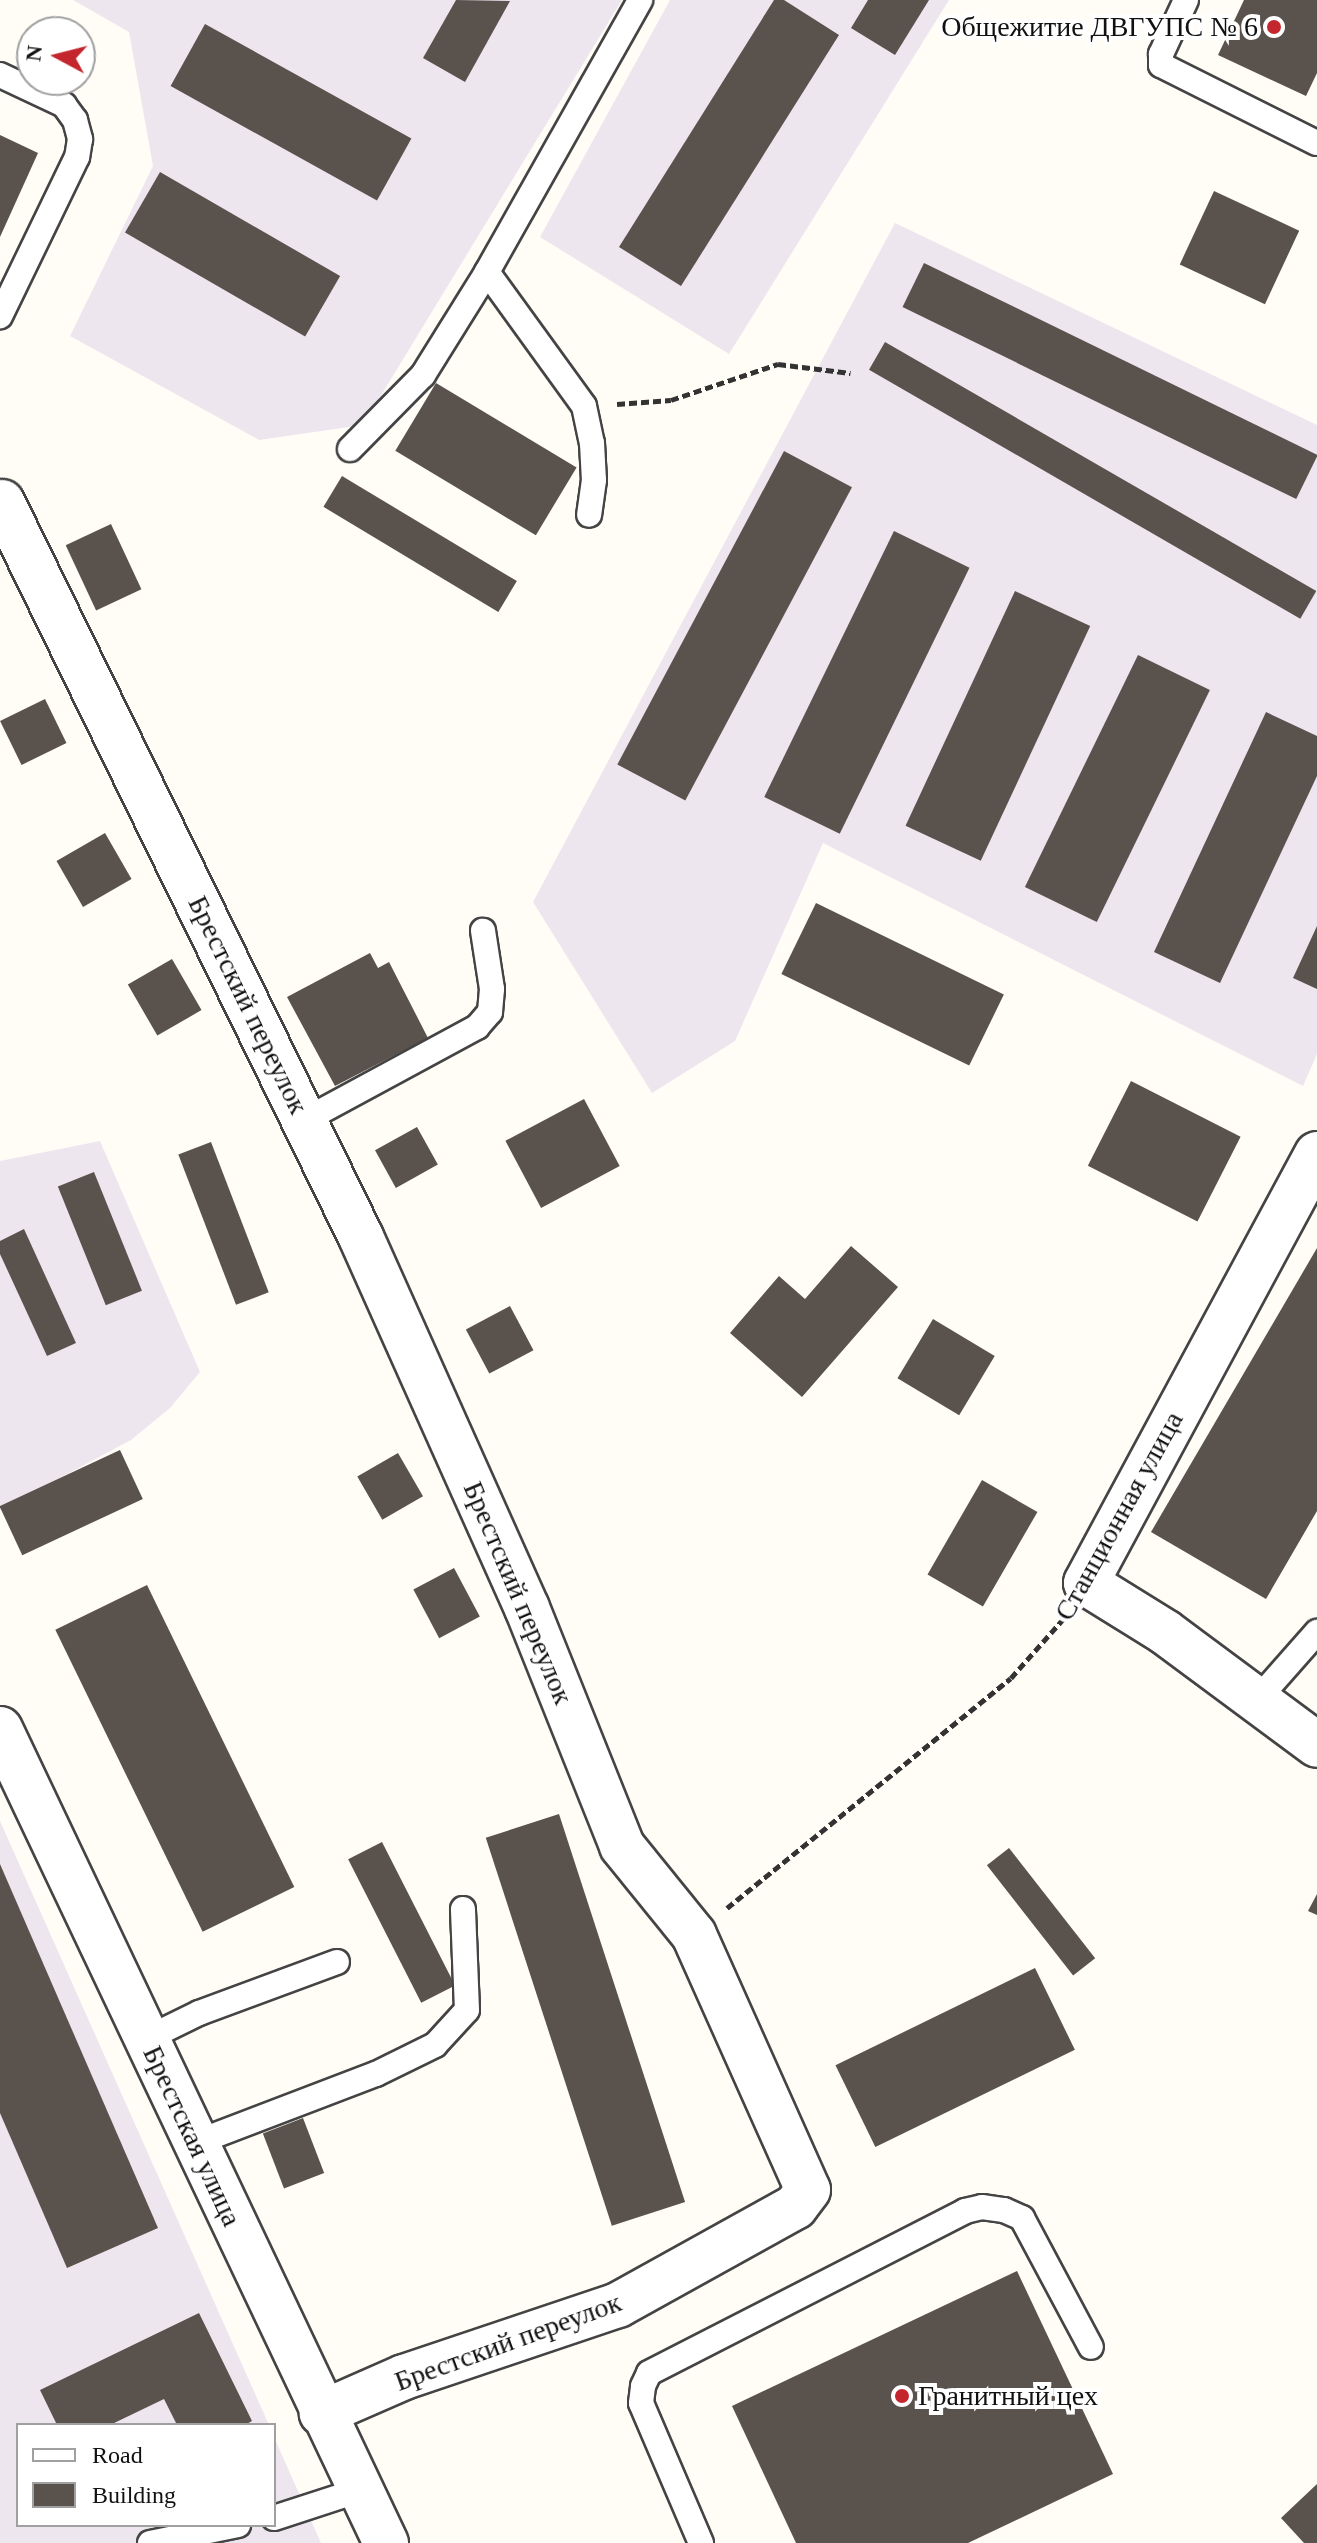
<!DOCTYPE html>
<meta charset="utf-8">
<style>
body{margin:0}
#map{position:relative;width:1317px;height:2543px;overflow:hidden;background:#fffdf5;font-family:Georgia,serif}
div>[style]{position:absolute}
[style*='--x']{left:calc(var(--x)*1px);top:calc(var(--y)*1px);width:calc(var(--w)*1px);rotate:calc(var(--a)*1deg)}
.industrial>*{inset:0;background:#eee6ef}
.building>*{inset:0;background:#5a524d;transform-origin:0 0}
.path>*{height:5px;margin-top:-2.5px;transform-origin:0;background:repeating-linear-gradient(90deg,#333 0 8px,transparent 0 12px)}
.roads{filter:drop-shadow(2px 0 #444) drop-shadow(-2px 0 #444) drop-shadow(0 2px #444) drop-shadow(0 -2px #444)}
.lane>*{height:24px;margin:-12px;padding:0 12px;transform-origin:12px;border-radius:12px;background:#fff}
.street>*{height:44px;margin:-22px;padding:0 22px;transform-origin:22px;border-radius:22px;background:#fff}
.dots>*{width:22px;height:22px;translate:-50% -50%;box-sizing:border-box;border:4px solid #fff;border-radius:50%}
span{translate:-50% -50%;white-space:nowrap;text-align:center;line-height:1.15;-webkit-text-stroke:8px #fff;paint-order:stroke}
.poi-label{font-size:28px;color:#111}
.right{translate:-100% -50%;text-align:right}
.left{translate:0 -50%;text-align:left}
.street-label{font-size:28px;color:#111}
.legend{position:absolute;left:16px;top:2423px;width:260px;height:104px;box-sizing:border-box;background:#fff;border:2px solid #a0a0a0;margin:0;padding:10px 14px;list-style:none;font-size:24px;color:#111}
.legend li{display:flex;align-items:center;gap:16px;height:40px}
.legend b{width:40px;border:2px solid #a0a0a0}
.north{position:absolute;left:16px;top:16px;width:80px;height:80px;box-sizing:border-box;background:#fff;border:2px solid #a0a0a0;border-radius:50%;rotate:277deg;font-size:22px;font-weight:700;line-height:32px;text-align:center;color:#111}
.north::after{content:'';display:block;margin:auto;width:28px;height:36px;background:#c4262e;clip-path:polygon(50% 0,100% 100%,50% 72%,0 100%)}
</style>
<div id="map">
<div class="industrial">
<i style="clip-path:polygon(73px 0,622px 0,363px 425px,259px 440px,70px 336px,153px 166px,129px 32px)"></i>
<i style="clip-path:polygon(670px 0,949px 0,729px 354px,540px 237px)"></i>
<i style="clip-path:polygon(895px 223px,1317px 425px,1317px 1054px,1303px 1086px,823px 843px,735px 1041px,652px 1093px,533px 902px)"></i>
<i style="clip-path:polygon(100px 1141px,200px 1372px,170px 1408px,131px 1440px,0 1510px,0 1161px)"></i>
<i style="clip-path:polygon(0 1821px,269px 2425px,18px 2425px,18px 2525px,274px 2525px,274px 2437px,321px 2543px,0 2543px)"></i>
</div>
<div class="building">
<i style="clip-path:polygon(456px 0,510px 1px,465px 82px,423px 58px)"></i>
<i style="clip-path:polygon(774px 0,784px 0,839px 35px,681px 286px,619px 247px)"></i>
<i style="clip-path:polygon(868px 0,929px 0,895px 55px,851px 28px)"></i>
<i style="clip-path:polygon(1244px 0,1317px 0,1317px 73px,1306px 96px,1218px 55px)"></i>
<i style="left:205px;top:24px;width:236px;height:71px;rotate:29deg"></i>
<i style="clip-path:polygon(0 135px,38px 153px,0 237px)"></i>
<i style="left:160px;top:172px;width:208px;height:70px;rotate:30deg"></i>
<i style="left:1214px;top:191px;width:94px;height:81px;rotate:25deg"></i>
<i style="left:924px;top:263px;width:438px;height:49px;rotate:26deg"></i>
<i style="left:885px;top:342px;width:498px;height:32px;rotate:30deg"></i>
<i style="left:436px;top:383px;width:164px;height:79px;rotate:31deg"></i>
<i style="left:784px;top:451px;width:77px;height:355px;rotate:28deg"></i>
<i style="left:342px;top:476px;width:204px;height:36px;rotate:31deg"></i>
<i style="left:111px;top:524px;width:72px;height:50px;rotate:65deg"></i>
<i style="left:894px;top:531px;width:84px;height:296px;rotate:26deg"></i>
<i style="left:1015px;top:591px;width:83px;height:259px;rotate:25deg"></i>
<i style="left:1138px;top:655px;width:80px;height:258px;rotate:26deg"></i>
<i style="left:45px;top:699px;width:49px;height:50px;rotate:64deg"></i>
<i style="clip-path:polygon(1266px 712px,1317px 736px,1317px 776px,1220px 983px,1154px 952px)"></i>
<i style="left:105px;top:833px;width:53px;height:56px;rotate:60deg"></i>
<i style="left:816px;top:903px;width:209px;height:79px;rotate:26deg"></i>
<i style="clip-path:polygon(1317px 926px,1317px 989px,1293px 978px)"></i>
<i style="clip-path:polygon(370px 953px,378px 968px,389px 962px,428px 1038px,335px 1086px,287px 997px)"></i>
<i style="left:172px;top:959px;width:59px;height:51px;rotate:60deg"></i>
<i style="left:1131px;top:1081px;width:123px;height:95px;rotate:27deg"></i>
<i style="left:584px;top:1099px;width:76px;height:89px;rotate:62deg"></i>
<i style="left:417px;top:1127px;width:43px;height:48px;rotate:61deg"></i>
<i style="left:211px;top:1142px;width:161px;height:35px;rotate:69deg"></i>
<i style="left:94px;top:1172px;width:128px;height:39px;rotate:68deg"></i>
<i style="clip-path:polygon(24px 1229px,76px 1343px,47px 1356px,0 1254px,0 1241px)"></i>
<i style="clip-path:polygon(851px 1246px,898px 1287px,802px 1397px,730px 1333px,779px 1276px,805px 1299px)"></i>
<i style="clip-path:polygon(1317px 1248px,1317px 1511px,1266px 1599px,1151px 1532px)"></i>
<i style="left:510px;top:1306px;width:50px;height:50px;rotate:62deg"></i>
<i style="left:933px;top:1319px;width:72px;height:69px;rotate:31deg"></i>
<i style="left:120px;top:1450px;width:54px;height:133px;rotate:65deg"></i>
<i style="left:398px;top:1453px;width:50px;height:47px;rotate:60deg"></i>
<i style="left:982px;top:1480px;width:64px;height:109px;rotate:30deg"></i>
<i style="left:454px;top:1568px;width:55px;height:46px;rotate:62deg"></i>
<i style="left:147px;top:1585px;width:336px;height:102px;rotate:64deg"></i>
<i style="left:559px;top:1814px;width:408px;height:77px;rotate:72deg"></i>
<i style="left:382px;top:1842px;width:161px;height:38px;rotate:63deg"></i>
<i style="left:1009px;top:1848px;width:140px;height:28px;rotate:52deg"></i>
<i style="clip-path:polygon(0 1864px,158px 2228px,67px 2268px,0 2113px)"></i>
<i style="clip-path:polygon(1317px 1894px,1317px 1915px,1308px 1911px)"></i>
<i style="left:1035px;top:1968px;width:91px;height:222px;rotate:64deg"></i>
<i style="left:303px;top:2118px;width:59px;height:43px;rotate:69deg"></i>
<i style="clip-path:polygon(1017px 2271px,1113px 2474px,968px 2543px,796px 2543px,732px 2406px)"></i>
<i style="clip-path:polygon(199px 2313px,252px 2421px,245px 2425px,177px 2425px,164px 2399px,110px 2425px,57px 2425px,40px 2390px)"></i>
<i style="clip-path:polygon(1317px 2484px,1317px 2543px,1304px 2543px,1281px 2518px)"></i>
</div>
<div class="path">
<i style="--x:617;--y:404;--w:54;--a:-4.2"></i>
<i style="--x:671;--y:400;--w:113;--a:-18.6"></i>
<i style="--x:778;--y:364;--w:73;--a:7.1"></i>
<i style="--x:727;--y:1908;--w:365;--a:-39"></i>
<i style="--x:1011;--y:1678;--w:80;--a:-48.5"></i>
</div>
<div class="roads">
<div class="lane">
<i style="--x:1186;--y:0;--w:60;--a:114.8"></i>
<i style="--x:1161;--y:54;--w:11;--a:90"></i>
<i style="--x:1161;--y:65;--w:174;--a:26.6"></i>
<i style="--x:0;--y:75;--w:71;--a:25.1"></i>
<i style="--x:64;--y:105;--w:19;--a:54"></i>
<i style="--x:75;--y:120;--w:20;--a:75"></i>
<i style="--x:80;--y:139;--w:18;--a:99"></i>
<i style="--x:77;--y:157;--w:177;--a:115.8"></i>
<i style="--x:487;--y:272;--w:165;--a:54.1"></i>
<i style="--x:584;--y:406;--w:38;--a:78"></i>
<i style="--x:592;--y:443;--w:37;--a:87"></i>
<i style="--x:594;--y:480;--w:35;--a:98"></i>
<i style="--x:350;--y:449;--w:104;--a:-45.4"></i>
<i style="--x:423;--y:375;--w:121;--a:-58.1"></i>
<i style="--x:487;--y:272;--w:312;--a:-60.6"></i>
<i style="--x:305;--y:1120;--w:196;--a:-28.4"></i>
<i style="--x:477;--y:1027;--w:20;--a:-49"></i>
<i style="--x:490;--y:1012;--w:23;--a:-85"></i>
<i style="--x:492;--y:989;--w:59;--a:-98.8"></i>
<i style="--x:1257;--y:1700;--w:91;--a:-48.6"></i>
<i style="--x:146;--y:2039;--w:59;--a:-26.1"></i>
<i style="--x:199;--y:2013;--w:147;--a:-20.3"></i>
<i style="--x:195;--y:2143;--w:194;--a:-20.9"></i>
<i style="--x:376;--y:2074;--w:66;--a:-26.2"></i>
<i style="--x:435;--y:2045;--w:47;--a:-47.6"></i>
<i style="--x:467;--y:2010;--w:101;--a:-92.3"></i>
<i style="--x:274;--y:2518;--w:90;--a:-18"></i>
<i style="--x:150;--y:2543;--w:90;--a:-11.6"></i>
<i style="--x:701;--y:2543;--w:152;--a:-113.2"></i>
<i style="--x:641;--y:2403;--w:17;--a:-83"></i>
<i style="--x:643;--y:2386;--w:14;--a:-65"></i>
<i style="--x:649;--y:2373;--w:355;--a:-27.1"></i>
<i style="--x:965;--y:2211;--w:17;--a:-13"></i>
<i style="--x:982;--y:2207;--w:22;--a:8"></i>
<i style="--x:1004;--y:2210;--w:20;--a:24"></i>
<i style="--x:1022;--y:2218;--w:146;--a:61.9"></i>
</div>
<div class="street">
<i style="--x:2;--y:502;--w:818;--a:63.97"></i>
<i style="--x:361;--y:1237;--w:406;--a:65.9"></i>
<i style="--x:527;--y:1608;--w:256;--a:68.2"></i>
<i style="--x:622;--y:1846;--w:114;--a:51"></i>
<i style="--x:694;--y:1935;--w:279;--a:65.9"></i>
<i style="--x:808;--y:2190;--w:21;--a:127"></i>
<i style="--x:795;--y:2207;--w:202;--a:151"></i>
<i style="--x:618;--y:2305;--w:226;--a:161.4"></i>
<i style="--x:404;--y:2377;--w:90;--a:156.3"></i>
<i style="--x:1317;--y:1154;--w:487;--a:118.3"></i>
<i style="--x:1086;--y:1583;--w:93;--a:31.8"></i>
<i style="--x:1165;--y:1632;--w:189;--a:36.6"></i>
<i style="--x:0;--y:1729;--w:901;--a:64.63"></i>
</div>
</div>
<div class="dots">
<i style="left:1274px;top:27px;background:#c4262e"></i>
<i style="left:902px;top:2396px;background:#c4262e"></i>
</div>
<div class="poi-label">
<span class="right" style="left:1258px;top:27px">Общежитие ДВГУПС № 6</span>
<span class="left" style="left:918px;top:2396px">Гранитный цех</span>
</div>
<div class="street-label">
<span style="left:248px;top:1005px;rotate:64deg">Брестский переулок</span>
<span style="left:1119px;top:1516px;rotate:-61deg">Станционная улица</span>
<span style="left:518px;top:1593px;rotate:67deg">Брестский переулок</span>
<span style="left:192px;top:2136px;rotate:65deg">Брестская улица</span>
<span style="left:508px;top:2342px;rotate:-20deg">Брестский переулок</span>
</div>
<ul class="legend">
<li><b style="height:10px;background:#fff"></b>Road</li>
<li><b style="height:22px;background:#5a524d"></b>Building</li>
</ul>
<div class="north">N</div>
</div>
